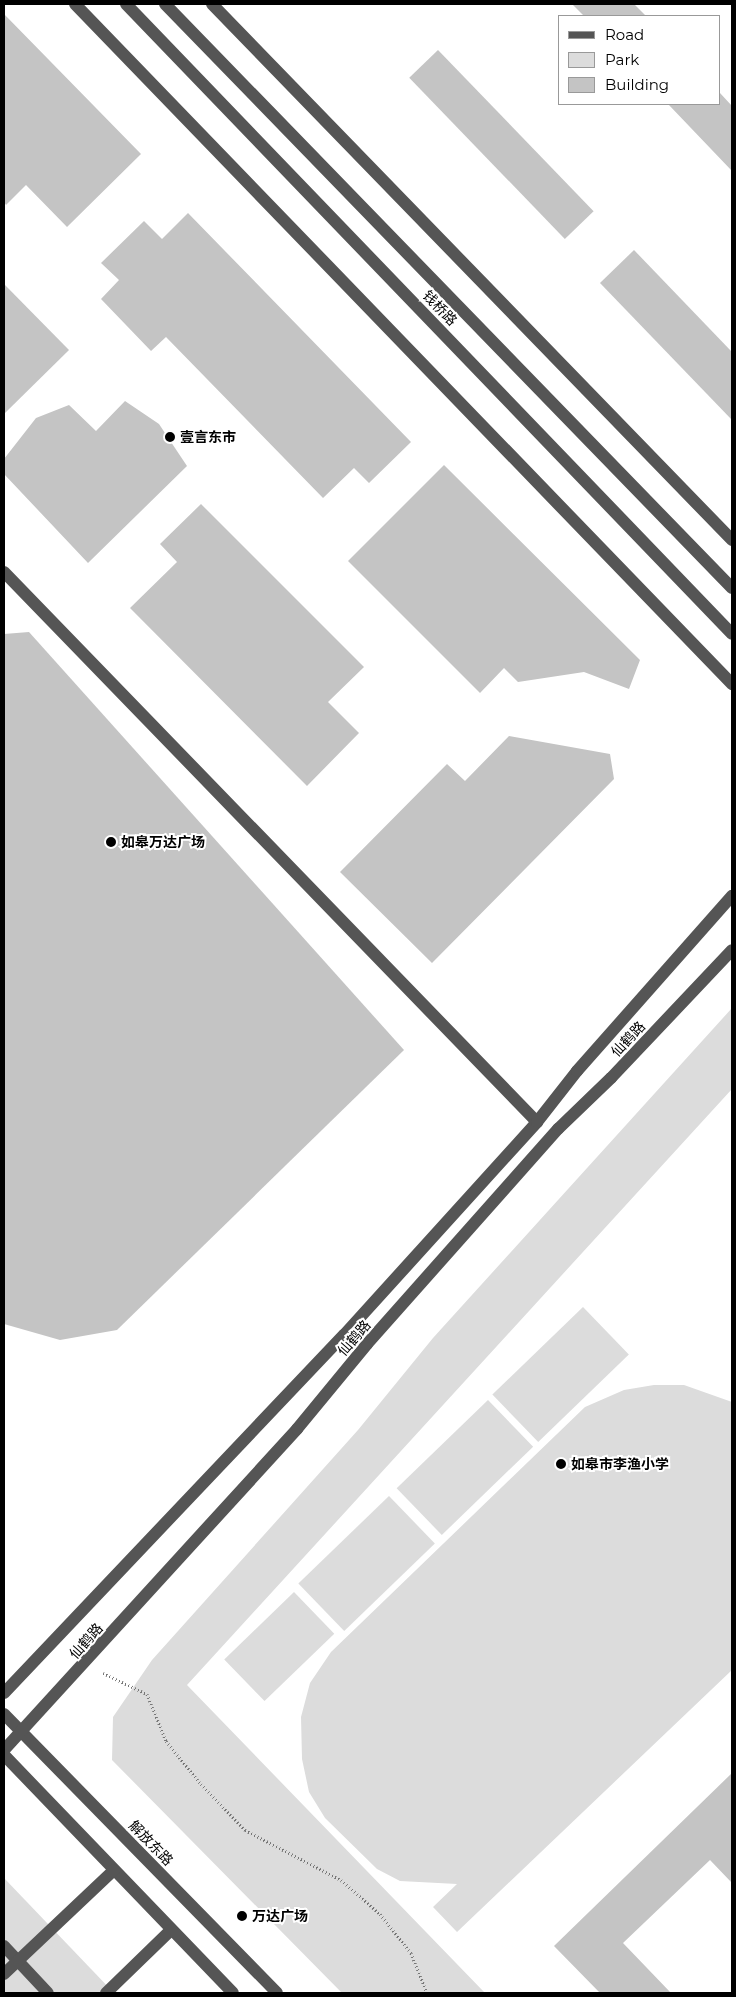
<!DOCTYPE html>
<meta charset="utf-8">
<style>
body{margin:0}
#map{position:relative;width:736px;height:1997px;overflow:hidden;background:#fff;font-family:Montserrat,"Noto Sans SC",sans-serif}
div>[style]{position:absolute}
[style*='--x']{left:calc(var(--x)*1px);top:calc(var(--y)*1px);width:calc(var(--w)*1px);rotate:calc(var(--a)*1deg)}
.green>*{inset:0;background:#dcdcdc;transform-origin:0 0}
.building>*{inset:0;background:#c4c4c4;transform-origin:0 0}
.path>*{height:3px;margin-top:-1.5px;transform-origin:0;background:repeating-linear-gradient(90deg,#777 0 1px,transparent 0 3.5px)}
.minor>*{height:12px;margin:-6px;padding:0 6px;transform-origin:6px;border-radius:6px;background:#555}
.dots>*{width:14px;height:14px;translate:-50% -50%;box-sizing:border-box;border:2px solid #fff;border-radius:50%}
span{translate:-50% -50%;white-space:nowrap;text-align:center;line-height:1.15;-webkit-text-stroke:4px #fff;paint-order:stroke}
.street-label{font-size:14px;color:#000}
.poi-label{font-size:14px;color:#000;font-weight:700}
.left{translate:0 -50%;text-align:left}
.frame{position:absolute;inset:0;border:5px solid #000;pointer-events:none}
.legend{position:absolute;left:558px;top:15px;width:162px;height:90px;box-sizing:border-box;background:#fff;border:1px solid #999;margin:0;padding:6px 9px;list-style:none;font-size:15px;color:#000}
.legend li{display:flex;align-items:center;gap:10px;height:25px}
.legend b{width:25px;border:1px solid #999}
</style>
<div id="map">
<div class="green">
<i style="clip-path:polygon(732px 1008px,732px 1089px,187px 1685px,485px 1993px,342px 1993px,112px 1760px,113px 1717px,152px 1660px,358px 1430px,433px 1338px)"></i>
<i style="left:583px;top:1307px;width:66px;height:126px;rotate:46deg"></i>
<i style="clip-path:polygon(654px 1385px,684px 1385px,732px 1402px,732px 1670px,457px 1932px,433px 1907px,457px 1884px,400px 1881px,377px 1869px,325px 1818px,309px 1792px,302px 1759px,301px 1717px,310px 1683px,331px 1652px,585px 1407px,624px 1390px)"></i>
<i style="left:488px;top:1400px;width:65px;height:127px;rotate:46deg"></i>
<i style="left:389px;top:1496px;width:66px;height:126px;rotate:46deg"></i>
<i style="left:294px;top:1592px;width:58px;height:97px;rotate:46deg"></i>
<i style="clip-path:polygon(4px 1878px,114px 1993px,4px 1993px)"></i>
</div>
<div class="building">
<i style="clip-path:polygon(572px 4px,634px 4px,646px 16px,584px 16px)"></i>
<i style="clip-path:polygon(4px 14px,141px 154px,67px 227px,26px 185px,6px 205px,4px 202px)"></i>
<i style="left:438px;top:50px;width:224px;height:40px;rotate:46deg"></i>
<i style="clip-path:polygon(720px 93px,732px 106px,732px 171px,668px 104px,720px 104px)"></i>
<i style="clip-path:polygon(188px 213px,411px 442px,369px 483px,354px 468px,323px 498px,166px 337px,151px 351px,101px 299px,119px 280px,101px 263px,144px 221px,162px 239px)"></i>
<i style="clip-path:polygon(634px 250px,732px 352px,732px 420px,600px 283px)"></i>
<i style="clip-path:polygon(4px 284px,69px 350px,4px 414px)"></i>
<i style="clip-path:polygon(125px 401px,159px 424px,187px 466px,88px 563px,4px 474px,4px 459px,36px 418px,69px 405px,96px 431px)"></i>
<i style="clip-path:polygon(444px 465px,640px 660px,629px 689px,584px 672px,518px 682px,504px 668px,480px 693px,348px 561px)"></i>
<i style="clip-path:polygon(201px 504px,364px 667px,328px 702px,359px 733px,307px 786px,130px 608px,177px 562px,160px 544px)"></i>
<i style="clip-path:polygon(29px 632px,404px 1050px,117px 1330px,60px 1340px,4px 1324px,4px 634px)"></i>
<i style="clip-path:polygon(509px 736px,610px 754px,614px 779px,432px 963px,340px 872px,447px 764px,465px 781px)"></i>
<i style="clip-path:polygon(732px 1773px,732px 1883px,710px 1860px,623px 1943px,671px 1993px,600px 1993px,554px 1946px)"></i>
</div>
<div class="path">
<i style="--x:103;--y:1673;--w:49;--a:25.5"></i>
<i style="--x:147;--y:1694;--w:51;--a:68"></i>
<i style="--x:166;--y:1741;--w:55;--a:50.9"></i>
<i style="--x:201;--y:1784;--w:64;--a:46.3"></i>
<i style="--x:245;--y:1830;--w:108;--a:27.5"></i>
<i style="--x:341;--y:1880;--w:52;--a:41.1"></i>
<i style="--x:380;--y:1914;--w:50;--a:51.5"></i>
<i style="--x:411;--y:1953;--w:43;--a:68.2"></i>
</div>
<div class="minor">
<i style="--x:75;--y:4;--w:946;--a:45.99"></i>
<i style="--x:126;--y:4;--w:874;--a:46.11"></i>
<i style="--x:165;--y:4;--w:814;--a:45.85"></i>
<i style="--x:212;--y:4;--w:747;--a:45.87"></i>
<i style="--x:4;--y:572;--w:766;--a:45.9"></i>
<i style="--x:4;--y:1693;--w:494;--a:-46.5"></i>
<i style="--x:344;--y:1335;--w:287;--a:-47.8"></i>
<i style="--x:537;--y:1122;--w:65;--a:-51.9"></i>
<i style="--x:577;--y:1071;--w:234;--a:-48.5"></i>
<i style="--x:4;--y:1714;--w:390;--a:45.6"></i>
<i style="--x:4;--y:1750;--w:435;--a:-47.6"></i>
<i style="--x:297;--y:1429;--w:110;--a:-50.5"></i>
<i style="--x:367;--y:1344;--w:288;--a:-48.4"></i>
<i style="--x:558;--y:1129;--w:74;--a:-43.9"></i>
<i style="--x:611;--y:1078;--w:176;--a:-46.6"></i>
<i style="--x:4;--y:1755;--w:330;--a:46.1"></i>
<i style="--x:4;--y:1946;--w:64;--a:46.9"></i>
<i style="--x:4;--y:1974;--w:151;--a:-43.4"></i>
<i style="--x:106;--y:1993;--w:91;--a:-44.1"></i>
</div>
<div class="dots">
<i style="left:170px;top:437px;background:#000"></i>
<i style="left:111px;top:842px;background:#000"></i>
<i style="left:561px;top:1464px;background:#000"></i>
<i style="left:242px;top:1916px;background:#000"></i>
</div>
<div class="street-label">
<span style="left:440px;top:308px;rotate:46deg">钱桥路</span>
<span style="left:628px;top:1039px;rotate:-47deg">仙鹤路</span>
<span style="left:354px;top:1338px;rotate:-49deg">仙鹤路</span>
<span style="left:86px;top:1641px;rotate:-48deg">仙鹤路</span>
<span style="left:151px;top:1843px;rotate:46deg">解放东路</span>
</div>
<div class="poi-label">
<span class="left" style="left:180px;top:437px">壹言东市</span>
<span class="left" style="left:121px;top:842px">如皋万达广场</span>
<span class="left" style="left:571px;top:1464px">如皋市李渔小学</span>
<span class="left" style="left:252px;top:1916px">万达广场</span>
</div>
<div class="frame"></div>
<ul class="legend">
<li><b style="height:6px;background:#555"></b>Road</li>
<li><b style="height:14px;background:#dcdcdc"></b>Park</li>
<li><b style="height:14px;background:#c4c4c4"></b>Building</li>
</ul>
</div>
